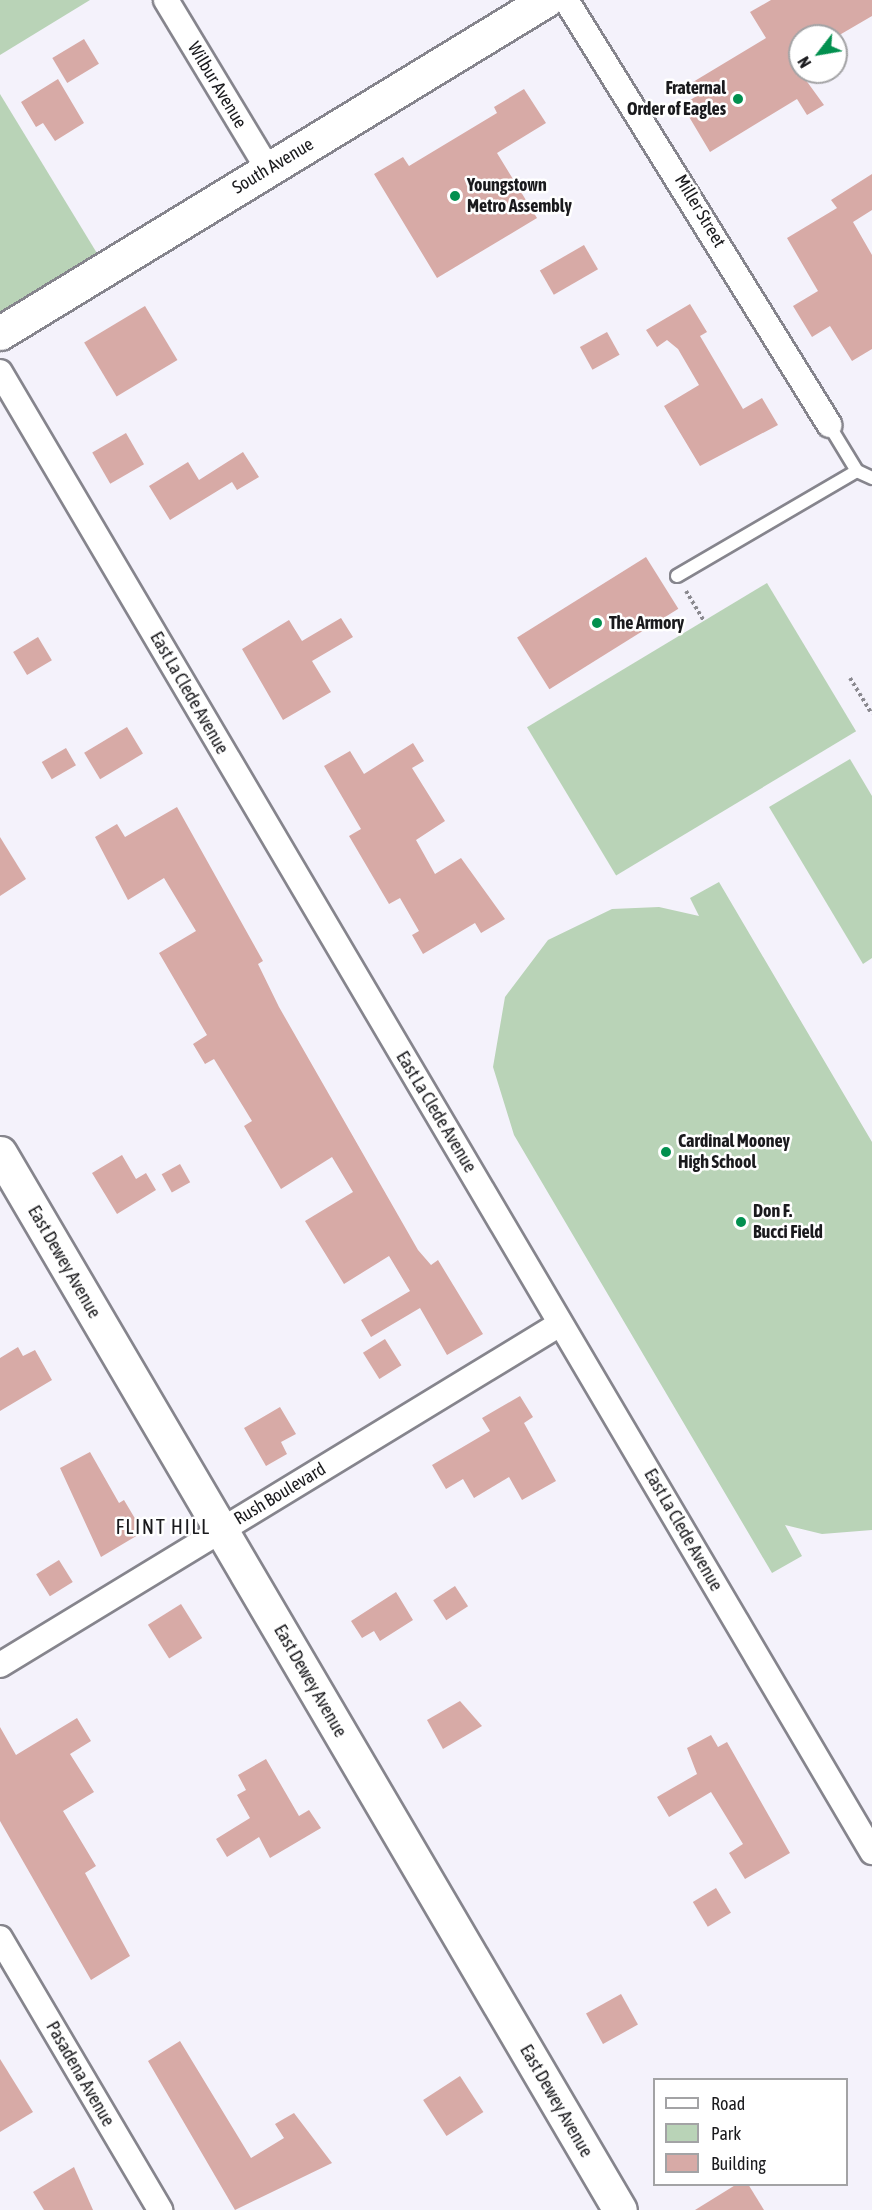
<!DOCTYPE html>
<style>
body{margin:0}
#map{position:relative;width:872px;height:2210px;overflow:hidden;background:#f4f2fb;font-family:"Asap Condensed",sans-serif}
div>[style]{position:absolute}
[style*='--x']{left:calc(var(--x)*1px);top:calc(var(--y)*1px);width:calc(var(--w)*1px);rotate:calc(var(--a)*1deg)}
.green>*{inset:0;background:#b9d3b7;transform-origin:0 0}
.building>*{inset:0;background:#d7aaa6;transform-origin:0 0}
.path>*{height:4px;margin-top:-2px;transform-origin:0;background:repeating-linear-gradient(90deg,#8a898f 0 3px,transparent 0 6px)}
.roads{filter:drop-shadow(2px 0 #86858d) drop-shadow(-2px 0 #86858d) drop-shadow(0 2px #86858d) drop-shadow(0 -2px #86858d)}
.lane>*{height:12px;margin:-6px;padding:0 6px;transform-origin:6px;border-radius:6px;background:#fff}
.street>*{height:24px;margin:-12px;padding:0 12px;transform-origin:12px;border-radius:12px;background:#fff}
.secondary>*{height:33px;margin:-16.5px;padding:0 16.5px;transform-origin:16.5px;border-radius:16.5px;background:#fff}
.dots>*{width:16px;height:16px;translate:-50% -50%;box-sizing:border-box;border:3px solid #fff;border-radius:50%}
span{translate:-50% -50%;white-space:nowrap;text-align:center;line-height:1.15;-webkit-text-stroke:5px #fff;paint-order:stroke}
.street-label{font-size:18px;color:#1a1a1d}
.poi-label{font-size:18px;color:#1a1a1d;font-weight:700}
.right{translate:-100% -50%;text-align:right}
.left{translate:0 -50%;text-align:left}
.quarter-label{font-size:21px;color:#1a1a1d;letter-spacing:1.5px}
.legend{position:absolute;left:653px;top:2078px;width:195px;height:108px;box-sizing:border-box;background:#fff;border:2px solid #a3a3a5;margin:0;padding:8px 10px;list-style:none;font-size:18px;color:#1a1a1d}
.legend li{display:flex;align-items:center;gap:12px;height:30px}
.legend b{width:30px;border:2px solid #a3a3a5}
.north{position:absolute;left:788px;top:24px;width:60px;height:60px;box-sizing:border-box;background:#fff;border:2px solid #a3a3a5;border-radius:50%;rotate:239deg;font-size:16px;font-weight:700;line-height:24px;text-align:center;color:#1a1a1d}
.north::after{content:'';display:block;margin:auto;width:21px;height:27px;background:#02904f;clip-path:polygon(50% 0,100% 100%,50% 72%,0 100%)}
</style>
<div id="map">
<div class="green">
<i style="clip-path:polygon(0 0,90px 0,0 55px)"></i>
<i style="clip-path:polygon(0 94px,106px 268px,0 333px)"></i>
<i style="left:767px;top:583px;width:173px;height:280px;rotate:59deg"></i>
<i style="clip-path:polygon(850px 759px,872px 796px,872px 958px,863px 964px,769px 807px)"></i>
<i style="clip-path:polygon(719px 882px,872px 1142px,872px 1530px,822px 1534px,785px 1525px,802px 1556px,772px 1573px,514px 1135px,493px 1067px,505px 997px,548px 940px,612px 909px,659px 907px,699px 916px,690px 898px)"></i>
</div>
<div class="building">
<i style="clip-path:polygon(771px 0,872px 0,872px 16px,836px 37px,800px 36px,800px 72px,824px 105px,807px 115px,797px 99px,710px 152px,682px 105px,700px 94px,693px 82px,766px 38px,750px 12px)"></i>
<i style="left:84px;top:39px;width:29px;height:37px;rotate:59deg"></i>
<i style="clip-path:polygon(58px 79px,84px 123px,55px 141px,43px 123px,36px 127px,21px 102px)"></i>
<i style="clip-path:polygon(524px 89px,546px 123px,497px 153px,537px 218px,437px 278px,374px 174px,403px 157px,409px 166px,497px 113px,494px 107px)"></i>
<i style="clip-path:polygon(872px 174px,872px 210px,853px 222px,872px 255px,872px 349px,852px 361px,830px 326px,812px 337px,793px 306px,818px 291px,787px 238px,837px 208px,831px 200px)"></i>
<i style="left:584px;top:245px;width:28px;height:51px;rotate:60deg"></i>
<i style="clip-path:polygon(690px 304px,707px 332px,700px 336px,743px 409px,762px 398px,778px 425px,700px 466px,664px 406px,699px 385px,678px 349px,667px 340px,657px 347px,646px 330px)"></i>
<i style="left:145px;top:306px;width:63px;height:71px;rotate:59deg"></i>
<i style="left:607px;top:332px;width:26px;height:31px;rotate:61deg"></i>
<i style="left:126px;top:433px;width:36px;height:39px;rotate:60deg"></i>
<i style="clip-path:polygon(243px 452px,259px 477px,237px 490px,232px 482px,170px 520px,149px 486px,188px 462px,199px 480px)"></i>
<i style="left:646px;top:557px;width:61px;height:152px;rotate:58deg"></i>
<i style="clip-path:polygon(341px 618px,353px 637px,312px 661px,331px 692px,283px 720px,242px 649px,289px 620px,302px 641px)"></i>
<i style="left:38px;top:637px;width:27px;height:29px;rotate:59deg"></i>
<i style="left:127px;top:727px;width:31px;height:50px;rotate:59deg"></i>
<i style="clip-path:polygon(413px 743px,424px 761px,412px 768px,445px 821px,416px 840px,435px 874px,461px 858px,505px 919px,481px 933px,475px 923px,423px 954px,412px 935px,419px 931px,400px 898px,389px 904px,349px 836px,361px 829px,324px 766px,350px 751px,364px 774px)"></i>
<i style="left:66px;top:748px;width:20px;height:28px;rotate:60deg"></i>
<i style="clip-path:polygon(177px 807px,263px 961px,258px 964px,279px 1007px,418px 1250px,431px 1265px,438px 1260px,483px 1334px,447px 1355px,420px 1308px,371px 1337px,361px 1320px,410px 1291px,389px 1256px,344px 1284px,305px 1221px,353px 1192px,332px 1157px,281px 1189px,244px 1126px,252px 1121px,214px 1059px,205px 1064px,193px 1044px,207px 1035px,159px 953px,196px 931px,164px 878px,128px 900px,95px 837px,117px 824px,125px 837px)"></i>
<i style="clip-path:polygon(0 837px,26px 879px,0 896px)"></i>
<i style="clip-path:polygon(122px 1155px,136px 1179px,146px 1173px,156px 1190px,117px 1214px,92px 1173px)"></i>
<i style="left:180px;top:1164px;width:21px;height:21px;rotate:61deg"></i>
<i style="left:385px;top:1339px;width:31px;height:26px;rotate:58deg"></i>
<i style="clip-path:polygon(18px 1347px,23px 1356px,35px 1350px,52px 1380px,0 1411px,0 1358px)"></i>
<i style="clip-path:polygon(520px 1396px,533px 1417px,524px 1423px,556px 1481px,522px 1500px,509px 1477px,474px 1498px,463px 1479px,446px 1489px,432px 1465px,490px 1431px,482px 1418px)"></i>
<i style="clip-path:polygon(280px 1407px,296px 1434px,281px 1442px,287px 1454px,266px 1466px,244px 1428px)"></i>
<i style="clip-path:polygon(90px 1452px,119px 1503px,124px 1500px,143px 1532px,101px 1557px,60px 1468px)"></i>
<i style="left:59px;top:1560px;width:26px;height:27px;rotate:58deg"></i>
<i style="left:455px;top:1586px;width:24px;height:26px;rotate:57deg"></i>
<i style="clip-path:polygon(396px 1592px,413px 1620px,380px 1641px,374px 1631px,362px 1638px,351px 1621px)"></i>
<i style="left:181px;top:1604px;width:40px;height:39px;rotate:58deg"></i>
<i style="clip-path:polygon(460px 1701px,482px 1726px,443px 1749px,427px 1720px)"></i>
<i style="clip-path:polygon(77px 1718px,91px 1741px,70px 1754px,94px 1792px,63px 1811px,96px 1866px,85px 1873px,130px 1956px,91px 1980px,0 1821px,0 1727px,16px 1755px)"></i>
<i style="clip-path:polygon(711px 1735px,718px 1747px,727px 1742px,790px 1853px,745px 1879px,729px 1853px,743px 1844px,711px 1792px,669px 1817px,657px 1797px,697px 1774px,687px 1748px)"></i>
<i style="clip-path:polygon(266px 1759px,299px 1816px,309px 1810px,321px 1828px,270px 1858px,259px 1837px,227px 1857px,216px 1839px,250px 1818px,237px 1795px,246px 1790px,238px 1775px)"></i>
<i style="left:716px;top:1888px;width:29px;height:27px;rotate:59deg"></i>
<i style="left:621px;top:1994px;width:35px;height:40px;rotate:61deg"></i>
<i style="clip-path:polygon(180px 2041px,251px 2158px,284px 2138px,275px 2124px,294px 2113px,332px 2163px,235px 2210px,148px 2061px)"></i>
<i style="clip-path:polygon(0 2059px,33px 2112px,0 2132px)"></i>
<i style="left:460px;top:2076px;width:43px;height:44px;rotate:57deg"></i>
<i style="clip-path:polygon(74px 2167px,93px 2210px,44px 2210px,33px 2192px)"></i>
<i style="clip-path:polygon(737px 2184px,748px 2184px,764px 2210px,695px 2210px)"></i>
</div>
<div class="path">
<i style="--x:686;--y:591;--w:35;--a:59"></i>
<i style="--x:850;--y:678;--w:42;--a:58.6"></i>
</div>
<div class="roads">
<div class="lane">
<i style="--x:829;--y:425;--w:54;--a:58.7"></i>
<i style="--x:857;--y:471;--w:17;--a:25"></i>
<i style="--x:677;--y:576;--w:208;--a:-30.3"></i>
</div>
<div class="street">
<i style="--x:166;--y:0;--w:197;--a:58.9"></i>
<i style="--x:566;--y:0;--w:500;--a:58.2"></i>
<i style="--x:0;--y:372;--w:1718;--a:59.49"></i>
<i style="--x:0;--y:1665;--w:656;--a:-31.34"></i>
<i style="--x:0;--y:1938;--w:316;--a:59.5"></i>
</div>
<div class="secondary">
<i style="--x:0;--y:333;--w:640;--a:-31.38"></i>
<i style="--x:0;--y:1153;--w:1225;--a:59.61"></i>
</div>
</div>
<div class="dots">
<i style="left:738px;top:99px;background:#02904f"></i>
<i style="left:455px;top:196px;background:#02904f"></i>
<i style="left:597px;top:623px;background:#02904f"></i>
<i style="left:666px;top:1152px;background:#02904f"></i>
<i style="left:741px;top:1222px;background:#02904f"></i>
</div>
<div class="street-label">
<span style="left:217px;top:85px;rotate:59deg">Wilbur Avenue</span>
<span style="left:273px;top:166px;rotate:-31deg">South Avenue</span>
<span style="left:700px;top:211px;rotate:59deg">Miller Street</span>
<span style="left:189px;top:693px;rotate:60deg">East La Clede Avenue</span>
<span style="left:436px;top:1112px;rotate:59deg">East La Clede Avenue</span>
<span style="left:64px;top:1262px;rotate:60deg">East Dewey Avenue</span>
<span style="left:280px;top:1494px;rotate:-31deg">Rush Boulevard</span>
<span style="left:683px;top:1530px;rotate:60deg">East La Clede Avenue</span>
<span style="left:310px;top:1681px;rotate:60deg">East Dewey Avenue</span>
<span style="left:80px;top:2074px;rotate:60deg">Pasadena Avenue</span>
<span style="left:556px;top:2101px;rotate:60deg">East Dewey Avenue</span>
</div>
<div class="poi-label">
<span class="right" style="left:726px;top:99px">Fraternal<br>Order of Eagles</span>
<span class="left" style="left:467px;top:196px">Youngstown<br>Metro Assembly</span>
<span class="left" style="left:609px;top:623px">The Armory</span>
<span class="left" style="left:678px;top:1152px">Cardinal Mooney<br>High School</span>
<span class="left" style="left:753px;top:1222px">Don F.<br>Bucci Field</span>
</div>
<div class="quarter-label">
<span style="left:163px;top:1526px">FLINT HILL</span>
</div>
<ul class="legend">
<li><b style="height:8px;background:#fff"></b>Road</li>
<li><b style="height:16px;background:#b9d3b7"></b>Park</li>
<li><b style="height:16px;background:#d7aaa6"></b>Building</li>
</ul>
<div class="north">N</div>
</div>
